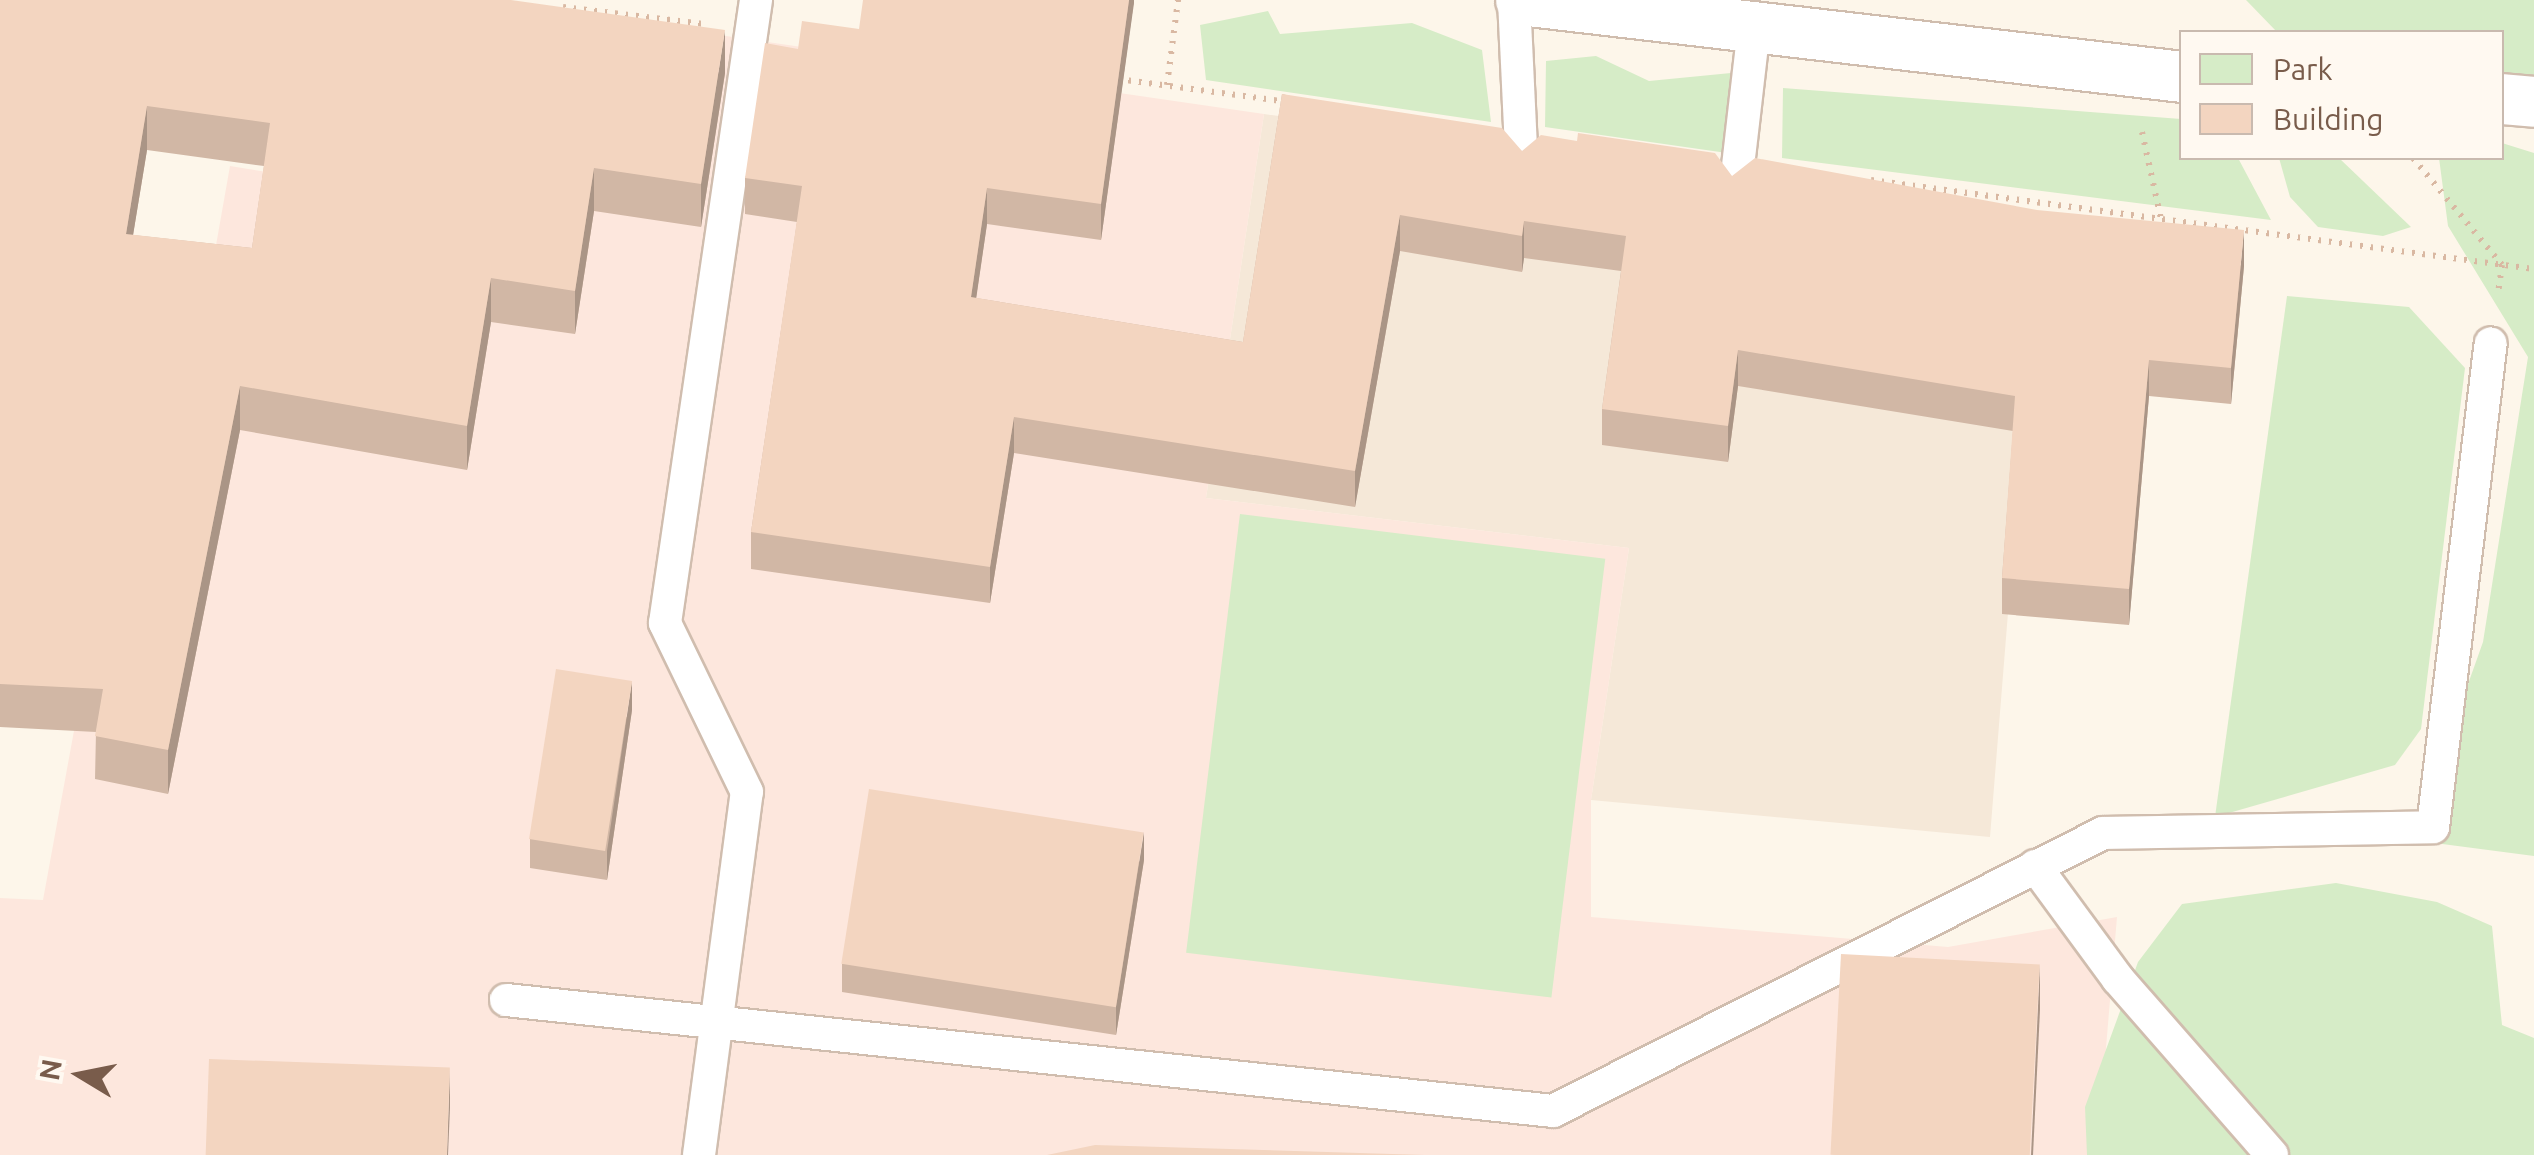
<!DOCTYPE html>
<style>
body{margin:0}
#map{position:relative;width:2534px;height:1155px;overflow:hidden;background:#fdf6ea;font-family:Ubuntu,sans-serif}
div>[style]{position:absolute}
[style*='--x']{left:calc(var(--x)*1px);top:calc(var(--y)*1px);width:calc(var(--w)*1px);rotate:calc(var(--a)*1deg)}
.residential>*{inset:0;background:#f5e8d8}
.commercial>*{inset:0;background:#fde7dd}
.green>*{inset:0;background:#d6ecc7;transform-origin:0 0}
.path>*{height:6px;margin-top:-3px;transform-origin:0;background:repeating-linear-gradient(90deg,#d9b8a2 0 2.5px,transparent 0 10.5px)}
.roads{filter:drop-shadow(2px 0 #d0bdae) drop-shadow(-2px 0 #d0bdae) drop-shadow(0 2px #d0bdae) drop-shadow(0 -2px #d0bdae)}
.service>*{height:32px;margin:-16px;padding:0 16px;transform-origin:16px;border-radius:16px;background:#fff}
.pedestrian>*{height:50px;margin:-25px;padding:0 25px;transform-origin:25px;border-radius:25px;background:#fff}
.wall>*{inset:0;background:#d1b7a5}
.shaded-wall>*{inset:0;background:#aa9586}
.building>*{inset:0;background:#f3d5c0;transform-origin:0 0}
span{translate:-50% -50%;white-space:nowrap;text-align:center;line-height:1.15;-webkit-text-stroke:8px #fff9f1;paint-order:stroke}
.legend{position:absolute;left:2179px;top:30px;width:325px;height:130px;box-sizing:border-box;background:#fff9f1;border:2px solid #c9baaf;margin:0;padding:12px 18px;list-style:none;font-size:30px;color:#795c4b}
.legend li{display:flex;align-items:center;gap:20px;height:50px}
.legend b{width:50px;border:2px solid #c9baaf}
.north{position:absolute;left:30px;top:1025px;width:100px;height:100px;-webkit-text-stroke:8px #fff9f1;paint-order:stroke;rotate:280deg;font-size:28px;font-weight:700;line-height:40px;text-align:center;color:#795c4b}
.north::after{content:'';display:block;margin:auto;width:35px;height:45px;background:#795c4b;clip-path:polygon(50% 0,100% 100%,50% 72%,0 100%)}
</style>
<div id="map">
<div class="residential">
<i style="clip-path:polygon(1264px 114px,2039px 227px,1990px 837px,1591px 800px,1629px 548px,1206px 498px)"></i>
</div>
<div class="commercial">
<i style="clip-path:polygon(477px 0,1264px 114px,1206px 498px,1629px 548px,1591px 800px,1591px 917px,1948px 947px,2117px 917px,2097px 1155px,0 1155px,0 898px,43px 900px,163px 245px,215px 251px,230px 166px,267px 172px)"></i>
</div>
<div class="green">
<i style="clip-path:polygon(2246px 0,2534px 0,2534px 85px,2502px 81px,2502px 32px,2277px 32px)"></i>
<i style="clip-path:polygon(1268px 11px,1280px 34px,1412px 23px,1482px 50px,1491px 122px,1206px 80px,1200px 25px)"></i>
<i style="clip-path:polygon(1596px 56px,1649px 81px,1731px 73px,1727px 153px,1545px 127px,1546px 61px)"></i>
<i style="clip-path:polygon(1783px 88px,2181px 119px,2182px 158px,2238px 158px,2271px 220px,1782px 158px)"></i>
<i style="clip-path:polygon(2502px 143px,2534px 153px,2534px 856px,2427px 842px,2442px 757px,2483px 642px,2528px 357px,2448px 226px,2439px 158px,2502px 158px)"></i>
<i style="clip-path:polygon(2279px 158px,2339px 158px,2411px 227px,2383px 236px,2318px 227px,2290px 197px)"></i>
<i style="clip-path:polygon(2287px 296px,2409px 307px,2465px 368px,2421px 729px,2395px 765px,2215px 817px)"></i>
<i style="left:1240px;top:514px;width:368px;height:442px;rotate:7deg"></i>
<i style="clip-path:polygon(2336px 883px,2437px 902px,2492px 926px,2502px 1025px,2534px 1038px,2534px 1155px,2087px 1155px,2085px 1107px,2138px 962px,2182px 904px)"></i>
</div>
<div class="path">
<i style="--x:563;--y:7;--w:142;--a:6.9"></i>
<i style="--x:1118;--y:79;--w:173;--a:7.7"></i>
<i style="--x:1167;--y:85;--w:86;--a:-82.6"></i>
<i style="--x:2142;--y:132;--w:89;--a:77.7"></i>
<i style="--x:2413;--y:158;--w:139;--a:50.2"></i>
<i style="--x:2502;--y:265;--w:29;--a:98"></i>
<i style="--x:1871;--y:180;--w:669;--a:7.65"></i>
</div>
<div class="roads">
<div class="service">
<i style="--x:1514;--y:0;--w:167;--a:87.3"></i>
<i style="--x:1735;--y:192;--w:164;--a:-83.4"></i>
<i style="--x:2035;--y:866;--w:140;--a:53.7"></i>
<i style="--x:2118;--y:979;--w:234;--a:48.8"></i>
<i style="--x:506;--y:1000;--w:1053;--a:6.05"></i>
<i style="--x:1553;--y:1111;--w:616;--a:-26.81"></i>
<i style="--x:2103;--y:833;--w:330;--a:-1"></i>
<i style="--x:2433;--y:827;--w:487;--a:-83.2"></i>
<i style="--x:699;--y:1155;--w:366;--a:-82.5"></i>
<i style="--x:747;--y:792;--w:188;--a:-115.9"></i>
<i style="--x:665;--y:623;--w:630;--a:-81.69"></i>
</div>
<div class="pedestrian">
<i style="--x:1521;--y:0;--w:665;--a:6.64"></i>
<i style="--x:2502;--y:99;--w:32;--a:5"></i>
</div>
</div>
<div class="wall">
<i style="clip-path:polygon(evenodd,0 0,725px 73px,701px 227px,594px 211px,575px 334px,491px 322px,467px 470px,240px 430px,168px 794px,95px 779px,96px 732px,0 727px,0 0,147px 150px,264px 166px,252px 248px,133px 235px,147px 150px)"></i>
<i style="clip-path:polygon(1134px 0,1101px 240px,987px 224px,976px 298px,1243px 342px,1282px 94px,1522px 151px,1732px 176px,2244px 266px,2231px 404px,2149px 396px,2129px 625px,2002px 614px,2002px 578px,2013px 431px,1738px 386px,1728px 462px,1602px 445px,1602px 409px,1621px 271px,1524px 258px,1522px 272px,1400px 251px,1355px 507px,1014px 453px,990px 603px,751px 569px,751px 532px,797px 222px,745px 214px,745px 178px,798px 49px,859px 29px)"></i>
<i style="clip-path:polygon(632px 710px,607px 880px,530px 868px,530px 839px)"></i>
<i style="clip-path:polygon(1144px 860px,1116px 1035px,842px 992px,842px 964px)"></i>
</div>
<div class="shaded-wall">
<i style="clip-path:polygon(1129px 0,1134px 0,1134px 3px,1101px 240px,1101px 204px)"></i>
<i style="clip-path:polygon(725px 30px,725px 73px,701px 227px,701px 184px)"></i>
<i style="clip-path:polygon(147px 106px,147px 150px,126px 278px,126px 234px)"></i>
<i style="clip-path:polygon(594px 168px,594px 211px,575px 334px,575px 291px)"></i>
<i style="clip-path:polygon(987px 188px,987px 224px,971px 334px,971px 297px)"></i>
<i style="clip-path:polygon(1400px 215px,1400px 251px,1355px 507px,1355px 471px)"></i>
<i style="clip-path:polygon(1524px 221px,1524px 258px,1522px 272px,1522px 236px)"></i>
<i style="clip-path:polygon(2244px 230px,2244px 266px,2231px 404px,2231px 368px)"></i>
<i style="clip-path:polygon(491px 278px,491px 322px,467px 470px,467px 426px)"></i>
<i style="clip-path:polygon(1738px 350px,1738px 386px,1728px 462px,1728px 426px)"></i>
<i style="clip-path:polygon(2149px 360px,2149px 396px,2129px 625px,2129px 589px)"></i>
<i style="clip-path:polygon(240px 386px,240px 430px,168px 794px,168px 750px)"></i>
<i style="clip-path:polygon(1014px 417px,1014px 453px,990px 603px,990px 567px)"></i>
<i style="clip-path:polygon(632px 681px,632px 710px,607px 880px,607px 851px)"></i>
<i style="clip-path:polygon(1144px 832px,1144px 860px,1116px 1035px,1116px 1007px)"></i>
<i style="clip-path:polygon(2040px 964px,2040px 1010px,2033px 1155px,2031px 1155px)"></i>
<i style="clip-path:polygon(450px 1069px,450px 1108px,448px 1155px,447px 1155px)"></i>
</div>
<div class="building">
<i style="clip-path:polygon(evenodd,0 0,511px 0,725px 30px,701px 184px,594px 168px,575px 291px,491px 278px,467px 426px,240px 386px,168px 750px,95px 736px,103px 689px,0 684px,0 0,147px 106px,270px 123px,252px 248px,126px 234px,147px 106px)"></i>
<i style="clip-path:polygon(863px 0,1129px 0,1101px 204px,987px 188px,971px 297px,1243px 342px,1282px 94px,1502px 128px,1522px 151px,1541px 135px,1577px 141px,1578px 133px,1715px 153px,1732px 176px,1755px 158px,2037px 210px,2244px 230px,2231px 368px,2149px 360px,2129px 589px,2002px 578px,2015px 396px,1738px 350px,1728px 426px,1602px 409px,1626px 236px,1524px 221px,1522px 236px,1400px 215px,1355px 471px,1014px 417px,990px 567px,751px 532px,802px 186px,745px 178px,765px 43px,798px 49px,802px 21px,859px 29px)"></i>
<i style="left:556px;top:669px;width:77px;height:172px;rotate:9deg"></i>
<i style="left:869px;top:789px;width:278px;height:177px;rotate:9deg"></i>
<i style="left:1841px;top:954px;width:199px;height:201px;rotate:3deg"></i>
<i style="left:209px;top:1059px;width:241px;height:96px;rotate:2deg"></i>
<i style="clip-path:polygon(1095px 1145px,1425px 1155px,1047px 1155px)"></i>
</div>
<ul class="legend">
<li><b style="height:28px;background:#d6ecc7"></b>Park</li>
<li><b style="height:28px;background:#f3d5c0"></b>Building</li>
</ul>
<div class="north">N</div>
</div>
